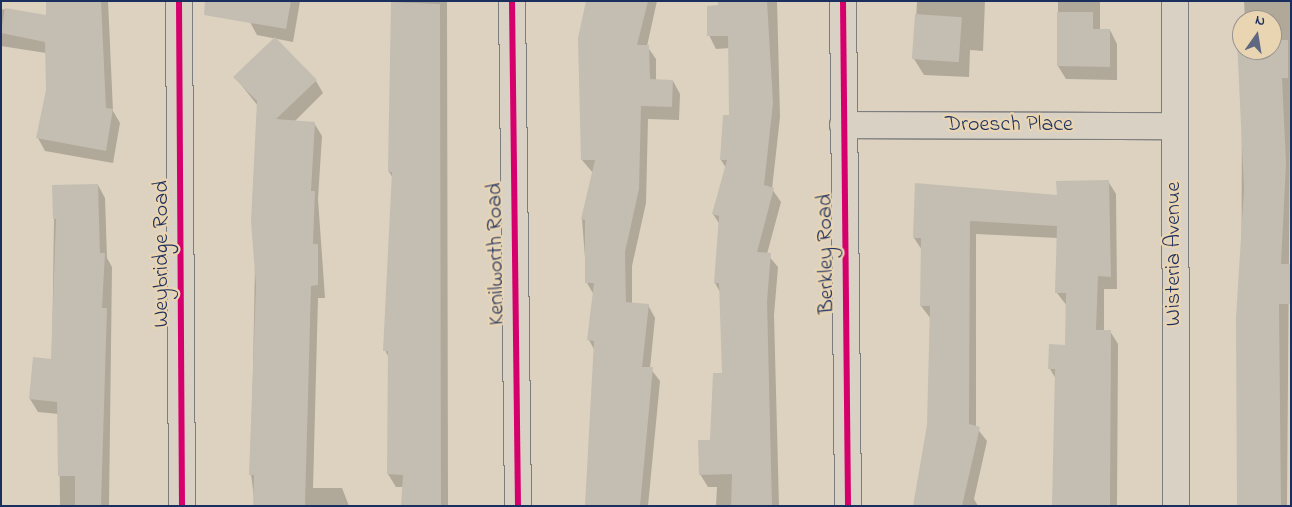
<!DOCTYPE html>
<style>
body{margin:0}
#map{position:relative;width:1292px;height:507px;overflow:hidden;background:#ddd2c0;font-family:"Indie Flower",sans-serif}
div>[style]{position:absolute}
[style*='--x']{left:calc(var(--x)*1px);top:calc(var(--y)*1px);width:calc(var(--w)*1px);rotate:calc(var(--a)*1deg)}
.shadow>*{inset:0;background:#0003}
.building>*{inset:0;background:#c4bdb2;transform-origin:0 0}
.roads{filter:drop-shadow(1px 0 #7e7d7e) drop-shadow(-1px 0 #7e7d7e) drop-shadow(0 1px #7e7d7e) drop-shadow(0 -1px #7e7d7e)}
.street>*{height:26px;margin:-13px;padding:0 13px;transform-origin:13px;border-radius:13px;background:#d9d1c4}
.cycleway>*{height:6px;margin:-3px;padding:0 3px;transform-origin:3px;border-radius:3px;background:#d6006c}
span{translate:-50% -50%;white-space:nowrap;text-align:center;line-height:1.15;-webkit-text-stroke:4.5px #ead5b3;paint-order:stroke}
.street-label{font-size:22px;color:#1b2f5e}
.frame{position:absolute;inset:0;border:2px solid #1b2f5e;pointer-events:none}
.north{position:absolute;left:1232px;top:10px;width:50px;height:50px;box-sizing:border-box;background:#ead5b3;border:1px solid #979391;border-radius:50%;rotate:13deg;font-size:14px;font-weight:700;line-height:20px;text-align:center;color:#1b2f5e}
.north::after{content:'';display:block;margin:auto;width:18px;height:22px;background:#5f6880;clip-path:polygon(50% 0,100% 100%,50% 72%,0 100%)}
</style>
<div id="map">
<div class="shadow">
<i style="clip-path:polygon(48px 1px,108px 1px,113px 111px,120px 123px,113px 163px,45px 151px,38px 138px,47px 90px,46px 53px,1px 46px,1px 9px,47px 16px)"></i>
<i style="clip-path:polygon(253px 1px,300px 1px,293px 42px,257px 35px,250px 22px)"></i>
<i style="clip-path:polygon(393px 1px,447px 1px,448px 506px,403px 506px,404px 487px,396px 487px,388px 474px,389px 358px,385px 350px,393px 178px,389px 172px)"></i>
<i style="clip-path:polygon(588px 1px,657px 1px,647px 46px,656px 59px,656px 81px,673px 81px,680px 94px,679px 120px,648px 119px,646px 203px,632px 266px,632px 304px,648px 305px,655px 318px,650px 368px,660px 381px,648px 506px,589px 506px,595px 351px,589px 340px,594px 295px,587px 283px,582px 219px,593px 173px,582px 160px)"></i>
<i style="clip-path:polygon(720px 1px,777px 1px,780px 117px,772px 189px,781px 202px,767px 254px,778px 267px,774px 315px,779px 506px,716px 506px,717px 487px,708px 487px,700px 474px,712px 441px,723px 374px,720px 292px,715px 283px,720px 225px,713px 214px,726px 168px,721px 160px,731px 117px,730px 48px,716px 49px,709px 35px)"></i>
<i style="clip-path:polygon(917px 1px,985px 1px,983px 51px,970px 50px,969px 77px,924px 75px,914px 59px)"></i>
<i style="clip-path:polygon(1058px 1px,1100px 1px,1100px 31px,1110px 30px,1117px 44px,1117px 80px,1066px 79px,1058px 66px)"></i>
<i style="clip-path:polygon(1244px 1px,1291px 1px,1287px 506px,1241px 506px,1242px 50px,1272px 50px,1272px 20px,1245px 20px)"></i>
<i style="clip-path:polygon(235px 77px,316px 81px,323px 93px,294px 122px,314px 123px,322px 136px,318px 199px,325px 298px,318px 298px,313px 488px,342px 488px,349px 506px,255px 506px,251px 474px,258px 106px)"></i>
<i style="clip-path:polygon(1108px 181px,1116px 194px,1117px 289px,1104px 289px,1104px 331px,1110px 331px,1118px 344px,1117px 506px,1053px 506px,1056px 379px,1050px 369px,1067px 346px,1067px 306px,1057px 293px,1058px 238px,976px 234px,976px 427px,987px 441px,974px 499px,978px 506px,914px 506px,928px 425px,931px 319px,921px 306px,922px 250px,914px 238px,916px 184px,1058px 196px)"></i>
<i style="clip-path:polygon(98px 185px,105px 198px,107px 258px,112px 267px,109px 506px,60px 506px,59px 414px,38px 412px,30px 399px,52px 360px,54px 219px)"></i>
</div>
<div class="building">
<i style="clip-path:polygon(46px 1px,101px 1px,106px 108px,113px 109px,106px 151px,36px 138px,46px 90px,45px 42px,1px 33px,5px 8px,46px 15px)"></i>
<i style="clip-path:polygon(205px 1px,291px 1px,286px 29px,204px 15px)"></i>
<i style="clip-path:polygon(586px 1px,648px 1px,637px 45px,649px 45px,650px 79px,673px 80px,672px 107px,641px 106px,639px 189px,625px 252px,626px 302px,649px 304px,642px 367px,653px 367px,640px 506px,585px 506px,594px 341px,587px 340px,594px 283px,585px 283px,585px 220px,581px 219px,595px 160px,581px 160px,578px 38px)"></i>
<i style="clip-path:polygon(718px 1px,767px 1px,773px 103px,764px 185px,774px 188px,757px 252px,771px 253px,767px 301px,772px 506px,731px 506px,732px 474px,699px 475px,698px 440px,710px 440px,713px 373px,722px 373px,719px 283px,714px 283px,719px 216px,712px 214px,727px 160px,720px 160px,723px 115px,729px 115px,728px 36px,707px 36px,707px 6px,718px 5px)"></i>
<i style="clip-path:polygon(391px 2px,440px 4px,441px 506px,401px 506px,403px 475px,387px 474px,388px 351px,383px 351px,392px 172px,388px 172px)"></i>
<i style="clip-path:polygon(1057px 12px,1093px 12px,1093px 29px,1110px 29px,1110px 67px,1057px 66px)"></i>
<i style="left:915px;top:14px;width:47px;height:45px;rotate:4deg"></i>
<i style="clip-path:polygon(275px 37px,317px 80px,276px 119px,315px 122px,311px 191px,315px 191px,313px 244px,318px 244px,318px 285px,311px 286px,305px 506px,253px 506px,254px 475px,249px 475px,256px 286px,251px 221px,257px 101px,233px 77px)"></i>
<i style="clip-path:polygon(1237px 40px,1242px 40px,1242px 50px,1272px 50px,1272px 40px,1288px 40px,1288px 78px,1282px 78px,1286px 163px,1281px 264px,1291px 264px,1291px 304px,1279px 304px,1281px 506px,1237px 506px,1236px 318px,1244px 189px)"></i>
<i style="clip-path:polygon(1109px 180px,1111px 277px,1098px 276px,1096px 330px,1111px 330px,1110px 506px,1052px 506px,1055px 369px,1048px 369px,1049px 344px,1065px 345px,1066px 293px,1055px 293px,1057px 226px,970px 221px,969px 424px,980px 427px,962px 506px,913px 506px,927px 425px,930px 306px,920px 306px,921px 238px,913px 238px,915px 183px,1057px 195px,1056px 181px)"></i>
<i style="clip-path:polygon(98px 184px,100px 253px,105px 253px,102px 308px,107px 308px,101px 506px,75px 506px,75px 476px,58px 476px,57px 402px,29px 399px,33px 357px,51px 359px,56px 219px,53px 219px,52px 185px)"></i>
</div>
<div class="roads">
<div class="street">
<i style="--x:179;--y:1;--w:505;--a:89.66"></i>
<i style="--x:512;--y:1;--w:505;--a:89.32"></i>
<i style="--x:843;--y:1;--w:505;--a:89.43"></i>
<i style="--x:1175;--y:1;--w:505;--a:89.89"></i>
<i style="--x:843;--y:125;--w:332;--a:0.2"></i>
</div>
</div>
<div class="cycleway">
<i style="--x:179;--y:1;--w:505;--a:89.66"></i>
<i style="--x:512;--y:1;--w:505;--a:89.32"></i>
<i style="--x:843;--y:1;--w:505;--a:89.43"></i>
</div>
<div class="street-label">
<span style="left:1009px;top:126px">Droesch Place</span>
<span style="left:163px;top:254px;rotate:-90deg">Weybridge Road</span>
<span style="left:497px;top:254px;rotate:-91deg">Kenilworth Road</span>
<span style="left:827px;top:254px;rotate:-91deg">Berkley Road</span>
<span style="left:1175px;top:254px;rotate:-90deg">Wisteria Avenue</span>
</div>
<div class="frame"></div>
<div class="north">N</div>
</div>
